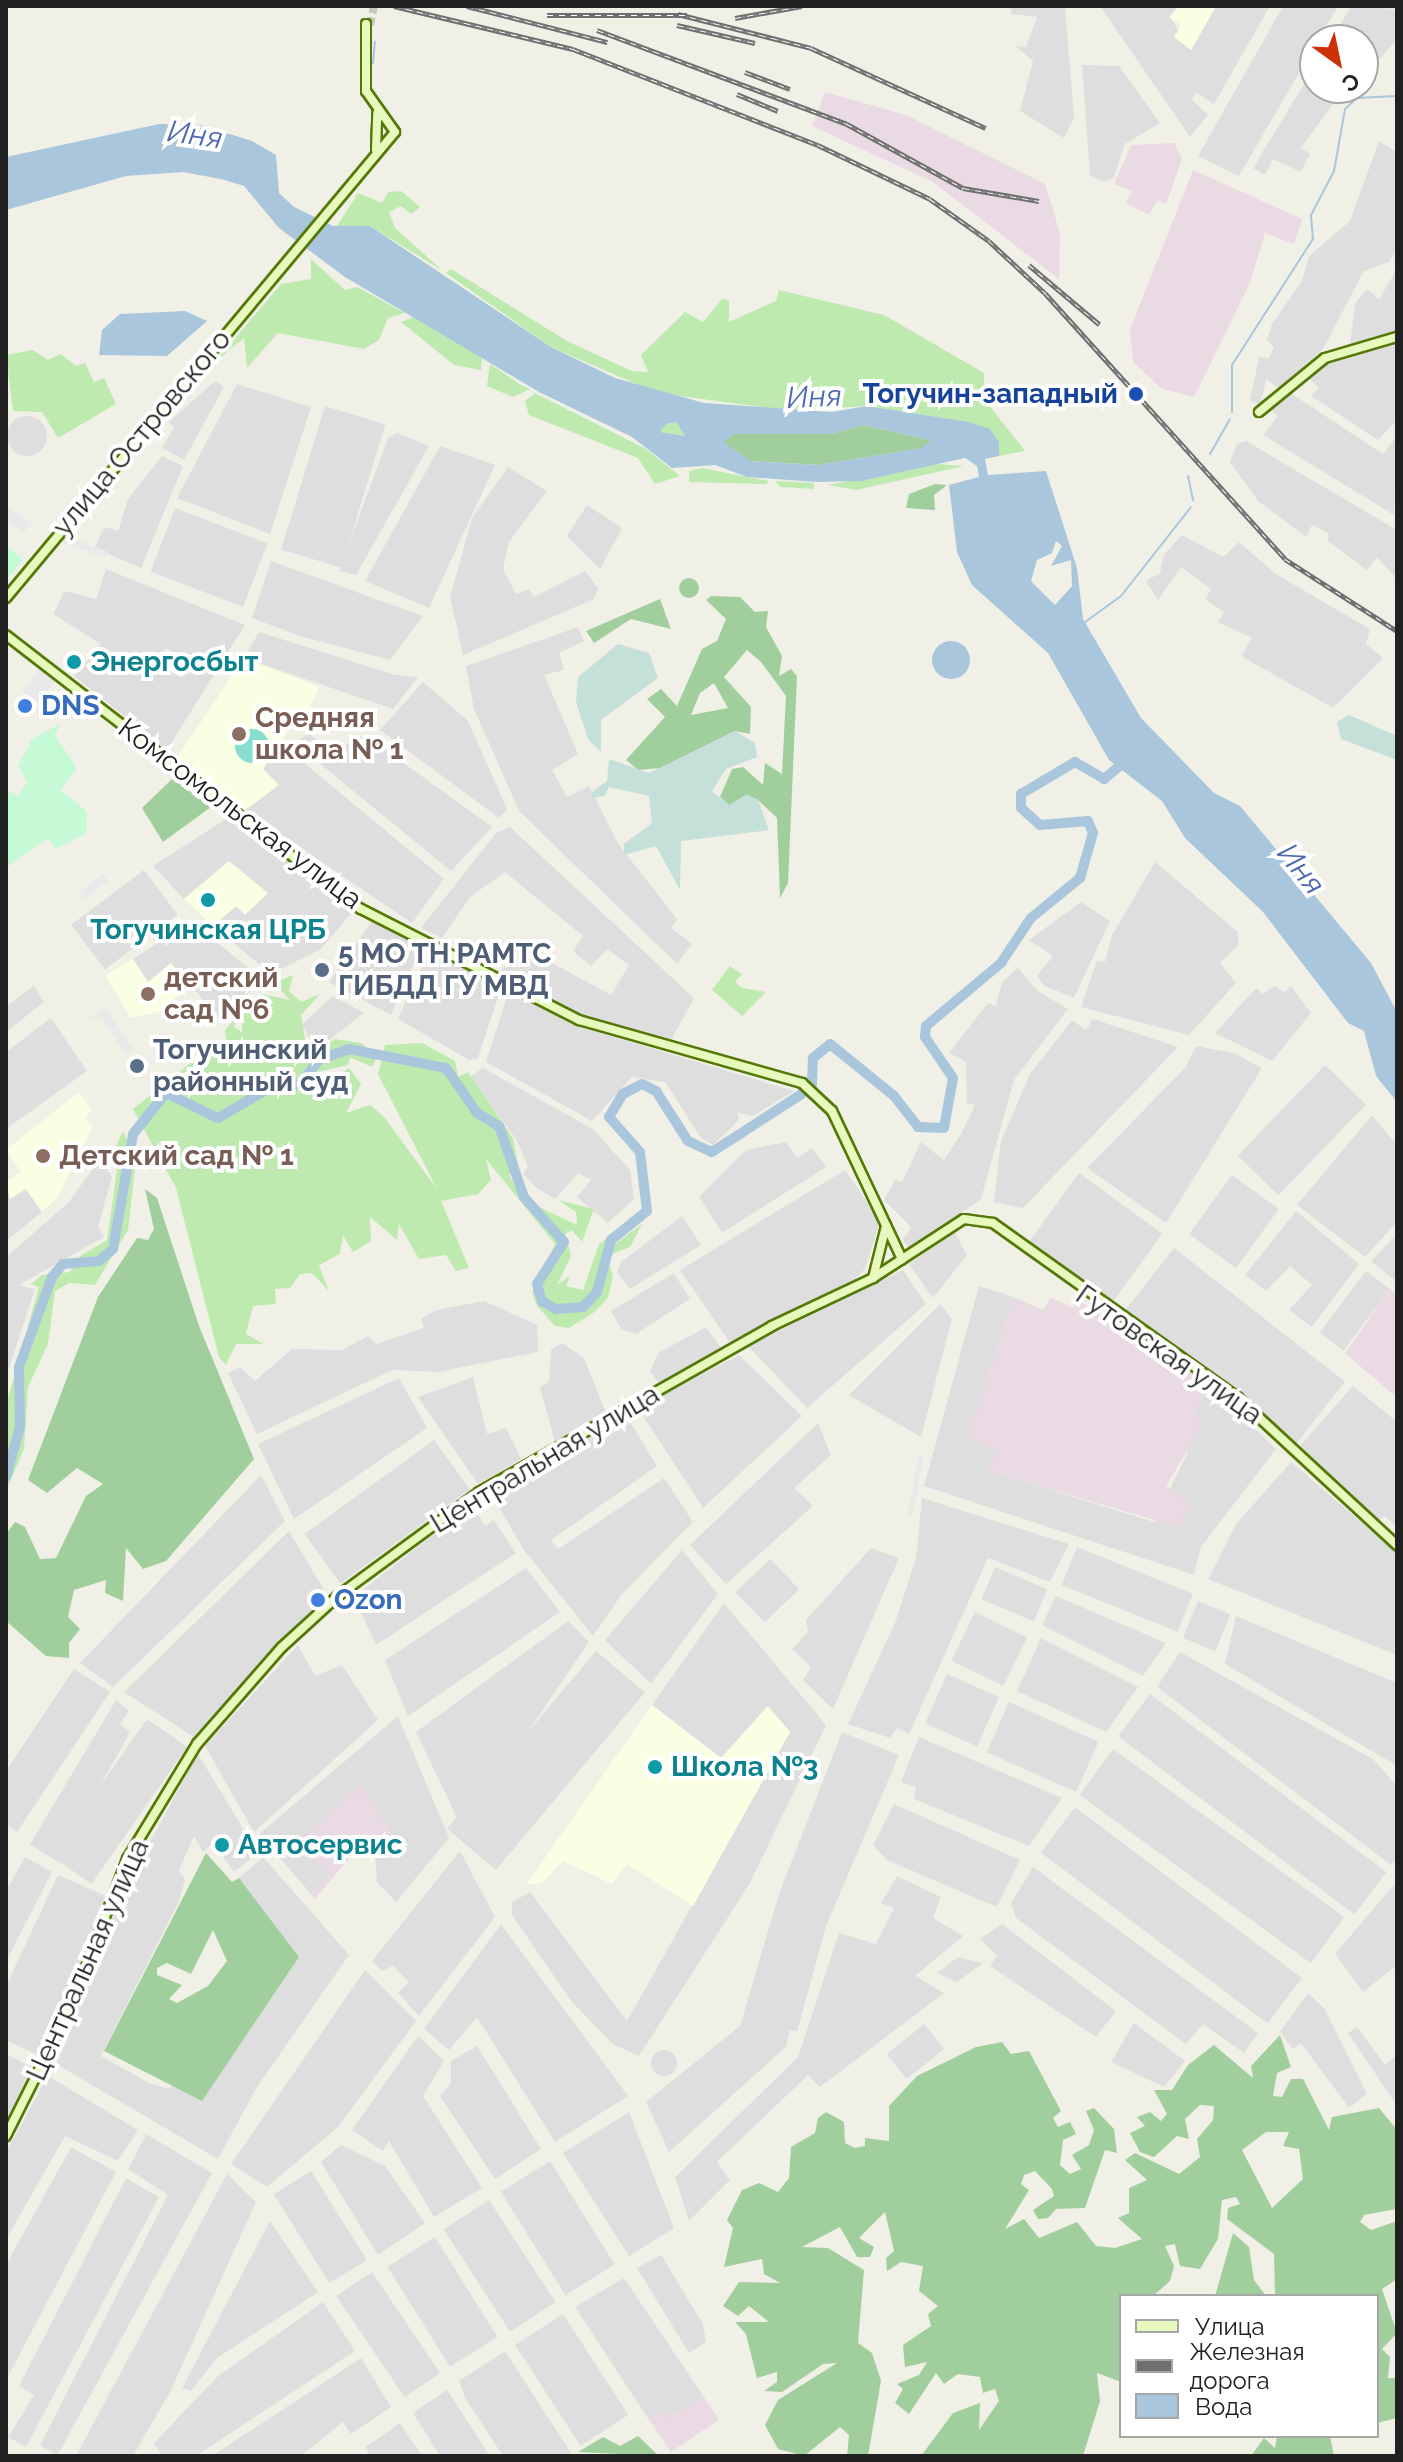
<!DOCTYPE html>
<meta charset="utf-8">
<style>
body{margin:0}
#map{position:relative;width:1403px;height:2462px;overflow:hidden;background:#f1f0e7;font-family:Raleway,sans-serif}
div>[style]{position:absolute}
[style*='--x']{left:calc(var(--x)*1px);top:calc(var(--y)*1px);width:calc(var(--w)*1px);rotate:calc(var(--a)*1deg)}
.residential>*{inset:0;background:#dfdede;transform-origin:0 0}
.round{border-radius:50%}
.industrial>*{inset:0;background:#eadae3}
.education>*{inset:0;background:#f8ffe3}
.grass>*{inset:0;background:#beeaaf}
.forest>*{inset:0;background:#a0cf9d}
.wetland>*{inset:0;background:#c5dfd9}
.park>*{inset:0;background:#c6f9d6}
.pitch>*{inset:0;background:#87ded0}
.parking>*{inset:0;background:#e9e9e9;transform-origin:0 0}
.water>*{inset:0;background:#a9c6dd}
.stream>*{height:2px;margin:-1px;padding:0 1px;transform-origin:1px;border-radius:1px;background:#a9c6dd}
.river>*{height:10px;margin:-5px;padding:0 5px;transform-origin:5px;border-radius:5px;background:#a9c6dd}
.secondary-tunnel>*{height:8px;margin-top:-4px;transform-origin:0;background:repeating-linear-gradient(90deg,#c7c7bf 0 8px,transparent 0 12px)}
.roads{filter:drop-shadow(2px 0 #537907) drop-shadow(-2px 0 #537907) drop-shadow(0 2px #537907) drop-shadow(0 -2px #537907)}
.secondary>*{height:8px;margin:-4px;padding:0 4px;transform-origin:4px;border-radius:4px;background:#e8f9bd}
.rail>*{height:5px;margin-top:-2.5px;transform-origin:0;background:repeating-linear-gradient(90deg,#fff 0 6px,#6f6f6f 0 12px);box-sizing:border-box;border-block:2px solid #6f6f6f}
.dots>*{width:22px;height:22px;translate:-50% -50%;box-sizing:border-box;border:4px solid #fff;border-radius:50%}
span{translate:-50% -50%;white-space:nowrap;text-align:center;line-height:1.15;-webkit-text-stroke:8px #fff;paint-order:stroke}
.transit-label{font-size:28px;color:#164399;font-weight:700}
.right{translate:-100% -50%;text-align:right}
.street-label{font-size:28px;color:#212121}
.culture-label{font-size:28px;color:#0d838f;font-weight:700}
.left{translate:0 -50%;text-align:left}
.shop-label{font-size:28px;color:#366cbe;font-weight:700}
.education-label{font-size:28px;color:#785e54;font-weight:700}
.service-label{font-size:28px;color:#4e5e75;font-weight:700}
.water-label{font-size:30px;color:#4d68b0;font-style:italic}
.frame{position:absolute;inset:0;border:8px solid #212121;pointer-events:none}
.legend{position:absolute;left:1119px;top:2294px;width:260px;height:144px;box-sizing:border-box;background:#fff;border:2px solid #a6a6a6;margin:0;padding:10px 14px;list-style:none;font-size:24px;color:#212121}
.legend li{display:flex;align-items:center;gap:16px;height:40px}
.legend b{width:40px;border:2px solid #a6a6a6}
.north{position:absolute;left:1299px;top:24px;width:80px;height:80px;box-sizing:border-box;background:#fff;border:2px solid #a6a6a6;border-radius:50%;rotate:147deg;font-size:22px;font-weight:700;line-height:32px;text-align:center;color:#212121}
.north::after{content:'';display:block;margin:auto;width:28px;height:36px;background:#ce3103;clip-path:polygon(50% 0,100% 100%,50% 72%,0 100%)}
</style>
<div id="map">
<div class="residential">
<i style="clip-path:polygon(1011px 6px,1065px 6px,1074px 118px,1064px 138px,1020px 111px,1033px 61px,1015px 46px,1026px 47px,1037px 17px,1011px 14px)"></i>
<i style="clip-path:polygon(1100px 6px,1179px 6px,1170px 17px,1191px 50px,1216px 6px,1270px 6px,1214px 104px,1196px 92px,1192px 100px,1208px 115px,1190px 137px)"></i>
<i style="clip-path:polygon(1283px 6px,1338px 6px,1239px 176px,1198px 156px)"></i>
<i style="clip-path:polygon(1351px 6px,1397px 9px,1397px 39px,1363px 78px,1363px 40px,1331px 40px)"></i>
<i style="clip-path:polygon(1082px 65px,1119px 66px,1160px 123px,1125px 144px,1114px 177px,1104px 182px,1090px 175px)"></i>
<i style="clip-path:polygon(1315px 66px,1315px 88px,1345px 88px,1301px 148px,1310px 154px,1301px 172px,1273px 159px,1265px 175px,1253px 168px)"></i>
<i style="clip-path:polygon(1379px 141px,1397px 152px,1397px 248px,1389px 262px,1364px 271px,1323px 349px,1278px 388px,1266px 379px,1261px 404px,1250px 401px,1259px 357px,1269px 358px,1274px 347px,1267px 340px,1272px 324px,1302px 281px,1309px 256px,1350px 221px)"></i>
<i style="clip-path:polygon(1397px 269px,1397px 331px,1350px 345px,1355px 303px,1367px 289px,1379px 299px)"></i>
<i style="clip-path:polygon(1397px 341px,1397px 420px,1378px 440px,1311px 396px,1319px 388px,1307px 376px,1333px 360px)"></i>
<i style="clip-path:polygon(215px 381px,224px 387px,184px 460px,162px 448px,174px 428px,169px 422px)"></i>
<i style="clip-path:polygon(237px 384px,311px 407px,270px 534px,177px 498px)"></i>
<i style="clip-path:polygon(1289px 392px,1383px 454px,1397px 436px,1394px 515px,1263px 435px,1278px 416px,1270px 410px)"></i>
<i style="left:325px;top:406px;width:63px;height:150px;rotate:17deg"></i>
<i class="round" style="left:7px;top:416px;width:40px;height:40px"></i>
<i style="clip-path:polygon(397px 433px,429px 446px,356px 575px,339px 571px,388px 438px)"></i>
<i style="clip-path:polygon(1246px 441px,1397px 530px,1397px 579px,1377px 557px,1367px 570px,1328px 541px,1328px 533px,1312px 525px,1306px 537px,1258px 501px,1230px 462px,1237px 444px)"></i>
<i style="clip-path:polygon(440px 446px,495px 465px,429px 608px,365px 581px)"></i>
<i style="clip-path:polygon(162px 456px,183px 466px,141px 568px,94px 548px,105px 527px,118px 531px,128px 499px)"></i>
<i style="clip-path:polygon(508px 467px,547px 491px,509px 542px,503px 569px,516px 594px,529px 589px,534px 597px,585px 571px,598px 588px,594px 599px,463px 655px,450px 597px,472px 518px)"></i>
<i style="clip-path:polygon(587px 505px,622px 528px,600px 569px,567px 536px)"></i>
<i style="left:175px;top:508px;width:99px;height:68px;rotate:21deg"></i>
<i style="clip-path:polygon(1182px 535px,1223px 557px,1239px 542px,1276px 574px,1370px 629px,1366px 644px,1383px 658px,1333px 708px,1241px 656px,1252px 638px,1218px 622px,1224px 612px,1205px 599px,1211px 589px,1181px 567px,1158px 600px,1146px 581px,1160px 573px,1164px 555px)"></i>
<i style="clip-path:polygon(271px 561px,423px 616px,390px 660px,300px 636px,252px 618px)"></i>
<i style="clip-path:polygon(evenodd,106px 569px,245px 625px,167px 750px,74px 676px,101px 644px,53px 614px,65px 591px,96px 599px,106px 569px,166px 648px,189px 663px,182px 678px,152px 663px,166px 648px)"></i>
<i style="clip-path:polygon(578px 627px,584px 641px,559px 653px,564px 670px,544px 675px,578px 754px,552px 770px,567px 797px,589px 786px,619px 845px,677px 919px,671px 928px,692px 944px,677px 964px,519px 811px,474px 709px,466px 666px)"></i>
<i style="clip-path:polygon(259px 632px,395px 675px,418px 677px,393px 709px,244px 658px)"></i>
<i style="clip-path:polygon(423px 682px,468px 721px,507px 809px,499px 818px,380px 730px)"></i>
<i style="clip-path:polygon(308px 733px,332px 752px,365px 735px,492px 827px,451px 871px,296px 744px)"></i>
<i style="clip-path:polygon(280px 743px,444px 879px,412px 923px,245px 810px,278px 786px,263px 769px)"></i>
<i style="clip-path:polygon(229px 817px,355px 909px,321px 949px,271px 974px,213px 926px,236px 906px,246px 914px,229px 861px,184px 899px,153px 866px)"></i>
<i style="clip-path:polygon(510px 827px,694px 998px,670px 1042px,612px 1028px,498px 974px,521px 946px,611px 995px,629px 965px,607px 949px,591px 966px,573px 951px,583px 936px,505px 872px,470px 897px,442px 938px,421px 928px,496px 833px)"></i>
<i style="clip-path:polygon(1155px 862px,1238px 932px,1238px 946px,1220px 963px,1236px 983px,1189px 1035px,1081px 1007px,1097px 960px,1105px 962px,1112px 935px)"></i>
<i style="left:144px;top:870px;width:56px;height:91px;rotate:53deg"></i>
<i style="clip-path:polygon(1081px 902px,1110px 921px,1074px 998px,1045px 986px,1037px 976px,1053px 956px,1029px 940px)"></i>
<i style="clip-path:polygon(373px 920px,422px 946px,391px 1015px,329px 982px)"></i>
<i style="clip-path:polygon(191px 921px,263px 980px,220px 1019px,172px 964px,148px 982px,133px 959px)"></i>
<i style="clip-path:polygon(429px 950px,501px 988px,478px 1058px,469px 1060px,398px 1019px)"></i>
<i style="clip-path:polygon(1018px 968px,1038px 991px,1068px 1009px,1014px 1080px,981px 1199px,909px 1250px,903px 1240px,911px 1227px,884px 1200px,895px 1180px,902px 1182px,921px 1142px,944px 1160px,961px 1134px,975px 1105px,967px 1103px,966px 1062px,949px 1053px,988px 1003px,996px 1006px,1002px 982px)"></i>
<i style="clip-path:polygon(34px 985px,44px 1002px,6px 1032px,6px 1007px)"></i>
<i style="clip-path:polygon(1275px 986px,1285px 992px,1291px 986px,1311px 1013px,1272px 1061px,1215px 1033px,1256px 988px,1263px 994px)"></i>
<i style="clip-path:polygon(509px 991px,594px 1031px,794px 1091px,753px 1116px,737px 1112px,739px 1120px,713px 1145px,701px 1138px,665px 1082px,632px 1077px,592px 1121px,486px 1062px)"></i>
<i style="clip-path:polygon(333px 996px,364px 1013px,315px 1051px,302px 1024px)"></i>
<i style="clip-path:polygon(51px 1018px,87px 1071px,6px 1129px,6px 1052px)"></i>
<i style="clip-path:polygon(1093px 1019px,1178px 1047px,1023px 1208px,994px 1202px,1001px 1141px,1030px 1074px,1072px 1020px,1086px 1030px)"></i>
<i style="clip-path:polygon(1196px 1046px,1234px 1053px,1262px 1068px,1166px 1223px,1087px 1168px,1185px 1068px)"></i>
<i style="left:1325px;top:1065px;width:57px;height:126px;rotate:44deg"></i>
<i style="clip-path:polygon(483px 1068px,593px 1129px,630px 1170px,634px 1199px,608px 1223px,577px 1197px,591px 1180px,578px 1173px,555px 1199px,535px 1187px,523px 1174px,528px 1166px,516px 1139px,470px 1077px)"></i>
<i style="clip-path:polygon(1372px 1115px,1397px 1145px,1397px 1222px,1365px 1257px,1297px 1205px)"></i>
<i style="clip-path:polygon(786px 1142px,797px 1158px,812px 1148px,826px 1167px,722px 1233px,699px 1197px,746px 1150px)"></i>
<i style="clip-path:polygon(100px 1159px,112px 1177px,98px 1227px,104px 1237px,19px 1285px,35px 1289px,6px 1377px,6px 1257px,68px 1203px)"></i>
<i style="clip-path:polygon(845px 1170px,880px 1221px,865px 1269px,848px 1286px,730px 1343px,680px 1270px)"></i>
<i style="left:1079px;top:1173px;width:103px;height:89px;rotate:36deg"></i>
<i style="left:1232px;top:1175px;width:58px;height:73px;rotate:36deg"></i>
<i style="clip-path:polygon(6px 1185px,10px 1198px,26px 1189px,42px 1212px,6px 1241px)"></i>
<i style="clip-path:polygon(1296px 1211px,1359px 1264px,1312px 1327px,1289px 1310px,1312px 1285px,1290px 1266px,1266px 1291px,1245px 1275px)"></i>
<i style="clip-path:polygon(682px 1216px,701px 1245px,630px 1289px,617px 1272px,621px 1262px)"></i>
<i style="clip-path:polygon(955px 1232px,967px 1255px,933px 1298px,909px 1264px)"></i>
<i style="clip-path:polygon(1397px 1234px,1397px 1282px,1371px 1261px)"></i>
<i style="left:1174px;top:1248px;width:217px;height:81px;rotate:38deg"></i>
<i style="clip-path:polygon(903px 1270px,926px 1304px,807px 1408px,748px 1346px)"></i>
<i style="left:1366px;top:1271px;width:30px;height:77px;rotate:37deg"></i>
<i style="clip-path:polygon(674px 1273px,690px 1299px,636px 1334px,621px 1329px,611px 1311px)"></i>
<i style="clip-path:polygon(979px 1286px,1014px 1297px,968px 1438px,999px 1451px,989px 1471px,1154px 1522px,1187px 1454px,1194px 1412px,1209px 1385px,1276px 1449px,1201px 1547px,1194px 1575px,924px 1486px)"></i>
<i style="clip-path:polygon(484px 1301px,537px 1325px,538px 1352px,437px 1372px,392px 1370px,257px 1434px,228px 1373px,240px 1367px,255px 1381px,292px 1349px,342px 1350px,368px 1336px,376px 1344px,424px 1328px,421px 1319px,436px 1310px)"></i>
<i style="clip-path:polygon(940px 1304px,952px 1319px,921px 1437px,849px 1395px)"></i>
<i style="clip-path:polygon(706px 1327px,721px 1348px,660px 1384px,650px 1372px,658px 1353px)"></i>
<i style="clip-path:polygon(562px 1343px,584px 1358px,606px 1413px,555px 1442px,540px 1387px,549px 1382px,551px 1350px)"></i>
<i style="clip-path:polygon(739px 1355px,802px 1416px,703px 1508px,638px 1408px)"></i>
<i style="clip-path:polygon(473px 1377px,487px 1434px,506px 1428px,521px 1459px,478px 1484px,418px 1397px)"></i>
<i style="clip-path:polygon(399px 1378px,427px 1428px,294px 1519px,258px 1444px)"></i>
<i style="clip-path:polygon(1353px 1386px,1397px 1422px,1397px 1526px,1384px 1516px,1376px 1523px,1299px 1447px)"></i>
<i style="clip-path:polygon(627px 1417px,657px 1466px,551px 1540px,558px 1549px,664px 1478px,693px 1522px,622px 1594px,593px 1636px,524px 1550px,491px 1493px)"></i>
<i style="clip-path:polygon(818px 1423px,831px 1455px,794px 1488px,813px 1506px,726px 1584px,690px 1545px)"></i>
<i style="left:434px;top:1440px;width:61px;height:160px;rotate:54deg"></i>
<i style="clip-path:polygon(1291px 1462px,1397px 1553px,1397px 1655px,1208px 1579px,1237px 1523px)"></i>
<i style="clip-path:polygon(261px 1475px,285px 1521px,113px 1687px,80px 1663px)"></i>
<i style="clip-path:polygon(922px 1498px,1069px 1544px,1050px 1582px,988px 1558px,909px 1734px,897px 1728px,890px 1738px,848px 1724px,895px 1623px,916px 1558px)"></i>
<i style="clip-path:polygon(472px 1504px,485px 1526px,494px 1520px,516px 1553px,376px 1645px,354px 1597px)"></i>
<i style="clip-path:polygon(289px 1531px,330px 1600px,194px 1737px,124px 1692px)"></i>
<i style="left:1077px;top:1547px;width:125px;height:41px;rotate:22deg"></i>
<i style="clip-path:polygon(871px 1548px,899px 1558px,833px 1709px,803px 1680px,811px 1667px,792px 1649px,808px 1632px,806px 1620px)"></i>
<i style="clip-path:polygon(682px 1550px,718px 1594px,651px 1684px,605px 1640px)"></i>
<i style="left:770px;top:1559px;width:42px;height:48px;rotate:46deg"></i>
<i style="left:995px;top:1567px;width:57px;height:35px;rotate:23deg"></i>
<i style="clip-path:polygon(526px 1568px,560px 1612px,408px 1716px,385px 1660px)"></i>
<i style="clip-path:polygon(1056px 1596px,1166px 1643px,1143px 1676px,1042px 1625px)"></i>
<i style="left:1198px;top:1601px;width:35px;height:40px;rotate:22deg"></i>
<i style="clip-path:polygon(724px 1603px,826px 1725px,750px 1883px,639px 2056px,613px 2044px,571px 2001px,512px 1915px,512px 1902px,530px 1892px,627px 2021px,790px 1732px,767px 1707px,721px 1758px,652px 1705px)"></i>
<i style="left:975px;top:1612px;width:58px;height:54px;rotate:26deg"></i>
<i style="clip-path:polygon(1236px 1616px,1397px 1683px,1397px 1766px,1225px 1664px)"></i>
<i style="clip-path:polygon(568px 1621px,589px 1642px,462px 1828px,416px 1732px)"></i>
<i style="clip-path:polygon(1041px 1638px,1138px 1687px,1106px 1732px,1017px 1691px)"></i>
<i style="clip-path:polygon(298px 1645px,315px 1676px,342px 1665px,378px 1720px,254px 1832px,205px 1746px)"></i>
<i style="left:596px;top:1651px;width:64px;height:232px;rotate:40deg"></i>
<i style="clip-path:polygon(1180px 1652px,1373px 1759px,1397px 1786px,1397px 1858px,1391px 1865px,1157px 1687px)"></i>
<i style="clip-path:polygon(74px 1669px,110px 1692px,17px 1832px,6px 1824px,6px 1771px)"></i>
<i style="left:947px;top:1674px;width:57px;height:54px;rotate:24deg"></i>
<i style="left:1150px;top:1694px;width:296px;height:53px;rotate:37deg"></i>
<i style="clip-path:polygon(116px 1700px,129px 1711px,120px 1724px,130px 1732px,58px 1862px,30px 1844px)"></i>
<i style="left:1009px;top:1702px;width:98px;height:55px;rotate:24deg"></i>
<i style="clip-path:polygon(398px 1716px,449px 1838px,396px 1902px,377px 1882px,375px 1852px,394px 1840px,361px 1785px,330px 1875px,311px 1894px,259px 1834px)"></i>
<i style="left:147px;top:1719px;width:49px;height:167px;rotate:35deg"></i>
<i style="clip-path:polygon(842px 1732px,899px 1755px,826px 1926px,797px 2032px,790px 2030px,786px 2047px,669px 2152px,646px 2102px,740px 2026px,779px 1894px)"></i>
<i style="clip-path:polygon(919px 1737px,1062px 1798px,1029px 1846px,914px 1799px,916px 1787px,901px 1782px)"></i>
<i style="left:1113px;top:1749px;width:286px;height:57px;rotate:36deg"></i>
<i style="clip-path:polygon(198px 1754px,258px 1853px,234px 1872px,213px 1843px,203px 1852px,194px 1836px,179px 1870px,185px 1880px,179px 1901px,101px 2056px,151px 2084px,170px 2089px,175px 2081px,202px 2100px,299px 1957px,239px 1878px,263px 1857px,349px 1955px,257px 2087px,218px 2159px,56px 2064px,123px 1891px)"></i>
<i style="clip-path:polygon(894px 1804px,1020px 1860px,997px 1907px,887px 1860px,873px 1845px)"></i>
<i style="left:1075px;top:1807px;width:284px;height:57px;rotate:37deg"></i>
<i style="clip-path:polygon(460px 1851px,495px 1917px,419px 2016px,398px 1993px,409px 1982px,393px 1966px,382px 1971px,372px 1961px)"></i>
<i style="clip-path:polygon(25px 1857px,52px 1872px,6px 1962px,6px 1891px)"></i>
<i style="clip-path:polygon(1033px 1867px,1258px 2033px,1244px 2053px,1203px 2024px,1186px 2044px,1016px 1918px,1011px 1903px)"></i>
<i style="clip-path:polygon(58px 1875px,108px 1897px,44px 2058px,6px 2040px,6px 1986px)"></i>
<i style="clip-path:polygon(897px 1876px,941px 1897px,933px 1918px,963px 1936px,915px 1976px,944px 1993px,820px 2087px,808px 2075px,717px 2162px,730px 2180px,689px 2221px,675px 2177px,798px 2057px,839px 1933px,876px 1944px,894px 1908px,881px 1903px)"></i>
<i style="clip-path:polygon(1397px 1881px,1397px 1965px,1363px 1992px,1335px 1954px)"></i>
<i style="clip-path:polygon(501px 1924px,628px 2096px,555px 2142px,477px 2017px,449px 2050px,424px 2029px)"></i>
<i style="clip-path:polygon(1002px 1924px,1116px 2011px,1096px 2037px,990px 1966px,997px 1955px,980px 1939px)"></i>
<i style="clip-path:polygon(958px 1957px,983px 1963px,957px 1982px,937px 1973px)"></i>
<i style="clip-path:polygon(365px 1970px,416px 2021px,338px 2127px,267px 2187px,231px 2164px)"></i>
<i style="clip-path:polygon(1308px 1993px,1324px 2008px,1367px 2094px,1349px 2108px,1301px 2043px,1293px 2049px,1280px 2032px)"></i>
<i style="clip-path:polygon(1134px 2023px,1185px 2061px,1164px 2087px,1111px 2062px)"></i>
<i style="left:924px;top:2024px;width:32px;height:48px;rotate:51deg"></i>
<i style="clip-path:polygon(1357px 2027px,1385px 2065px,1397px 2055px,1397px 2106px,1348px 2033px)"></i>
<i style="clip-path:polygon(418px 2036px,444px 2061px,423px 2096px,482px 2188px,434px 2217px,389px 2141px,383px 2151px,352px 2130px)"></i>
<i style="clip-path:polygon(477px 2046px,541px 2149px,495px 2179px,440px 2096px,451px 2083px,451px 2061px)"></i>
<i class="round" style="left:651px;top:2050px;width:26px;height:26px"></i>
<i style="clip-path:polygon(6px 2054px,35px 2069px,6px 2121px)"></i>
<i style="clip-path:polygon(48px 2076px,138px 2130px,118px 2161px,65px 2136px,6px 2240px,6px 2152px)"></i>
<i style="clip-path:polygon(629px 2112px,674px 2228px,629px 2256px,563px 2153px)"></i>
<i style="clip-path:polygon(146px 2134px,212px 2173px,57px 2456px,40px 2445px,168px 2195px,128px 2169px)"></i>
<i style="clip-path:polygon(341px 2145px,385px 2166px,425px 2223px,378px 2255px,321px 2162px)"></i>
<i style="clip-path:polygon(71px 2147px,116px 2172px,6px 2380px,6px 2265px)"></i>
<i style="left:550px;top:2161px;width:122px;height:58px;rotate:58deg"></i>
<i style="left:311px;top:2171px;width:105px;height:44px;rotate:58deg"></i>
<i style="clip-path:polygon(227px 2174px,256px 2202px,171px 2390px,133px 2456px,76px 2456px)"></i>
<i style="clip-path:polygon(126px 2178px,159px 2197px,26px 2447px,8px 2437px,34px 2395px,19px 2386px)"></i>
<i style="left:489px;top:2200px;width:122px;height:54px;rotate:57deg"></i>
<i style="clip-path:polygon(270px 2221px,318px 2292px,217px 2358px,191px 2391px,182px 2388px)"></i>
<i style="left:435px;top:2237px;width:118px;height:56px;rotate:58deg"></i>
<i style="clip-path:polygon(661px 2255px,703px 2324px,706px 2342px,689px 2353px,637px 2268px)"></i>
<i style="left:372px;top:2272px;width:122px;height:43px;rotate:56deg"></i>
<i style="clip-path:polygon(624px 2278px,704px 2397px,667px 2419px,661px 2412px,649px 2420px,575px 2307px)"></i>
<i style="clip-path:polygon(323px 2302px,355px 2351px,196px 2456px,162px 2456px,154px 2443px,218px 2376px)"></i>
<i style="left:563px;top:2314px;width:120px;height:57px;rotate:57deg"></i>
<i style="clip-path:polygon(505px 2351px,573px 2456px,503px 2456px,465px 2398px,459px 2381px)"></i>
<i style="clip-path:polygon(361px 2358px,391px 2407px,351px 2434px,343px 2422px,301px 2456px,212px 2456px)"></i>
<i style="clip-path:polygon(447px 2390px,490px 2456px,440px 2456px,413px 2413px)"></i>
<i style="clip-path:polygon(400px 2423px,422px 2456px,370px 2456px,366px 2447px)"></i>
</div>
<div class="industrial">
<i style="clip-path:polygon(825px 92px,906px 115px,1045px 184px,1060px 233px,1059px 279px,933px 182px,812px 126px)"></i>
<i style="clip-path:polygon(1174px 143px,1182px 159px,1166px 204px,1157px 201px,1149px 215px,1126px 203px,1132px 191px,1114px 184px,1131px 145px)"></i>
<i style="clip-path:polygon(1193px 170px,1302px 219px,1294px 244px,1265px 233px,1250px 283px,1194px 397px,1162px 389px,1133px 362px,1130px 329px)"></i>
<i style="clip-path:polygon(1390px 1289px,1397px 1295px,1396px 1397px,1345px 1353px)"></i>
<i style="clip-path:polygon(1014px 1297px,1043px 1310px,1051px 1297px,1072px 1308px,1078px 1300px,1209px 1385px,1194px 1412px,1204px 1423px,1166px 1486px,1192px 1504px,1178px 1527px,988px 1471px,998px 1451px,967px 1438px)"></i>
<i style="clip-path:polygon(361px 1784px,394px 1840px,375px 1852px,361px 1844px,315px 1899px,311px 1894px,329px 1874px,300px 1842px)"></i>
<i style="clip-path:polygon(704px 2397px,719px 2420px,671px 2452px,649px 2420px,662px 2411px,667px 2419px)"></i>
</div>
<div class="education">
<i style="clip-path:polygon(1179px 6px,1216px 6px,1191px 50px,1174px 37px,1181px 25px,1169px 17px)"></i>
<i style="clip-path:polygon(244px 658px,319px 687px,304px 720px,290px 728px,263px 769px,279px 785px,245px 810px,176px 759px)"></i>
<i style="clip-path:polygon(229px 861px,268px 893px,245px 915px,236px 906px,213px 926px,184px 899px)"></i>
<i style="clip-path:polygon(133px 959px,148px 982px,171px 963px,189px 986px,159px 1012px,131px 1018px,105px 976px)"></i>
<i style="clip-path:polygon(79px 1092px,92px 1110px,84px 1119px,93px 1126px,58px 1197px,42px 1212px,26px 1189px,10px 1199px,6px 1182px,21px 1172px,6px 1150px)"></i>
<i style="clip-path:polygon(652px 1705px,721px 1758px,768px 1706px,790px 1732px,693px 1906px,627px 1864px,612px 1884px,563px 1861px,542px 1883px,526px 1885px)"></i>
</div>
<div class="grass">
<i style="clip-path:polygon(401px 191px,420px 207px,411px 214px,401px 206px,389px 212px,395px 228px,443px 271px,370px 226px,337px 226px,358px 193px,382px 203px,388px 192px)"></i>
<i style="clip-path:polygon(311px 259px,345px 290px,357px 287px,405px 313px,388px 318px,379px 340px,364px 349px,278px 333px,247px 368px,244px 338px,215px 362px,281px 284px,311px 279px)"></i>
<i style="clip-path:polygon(451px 269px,567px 341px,632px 371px,648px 372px,641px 355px,685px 312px,703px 322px,722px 299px,729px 300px,729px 322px,776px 301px,779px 290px,884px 315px,984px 373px,984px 399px,1025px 451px,999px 456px,999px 442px,969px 422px,867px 406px,792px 411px,657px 393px,551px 347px,446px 273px)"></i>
<i style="clip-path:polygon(416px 316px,482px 356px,481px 370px,454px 365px,401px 322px)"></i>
<i style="clip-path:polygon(33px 350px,48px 360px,61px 354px,76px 366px,85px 363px,94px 382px,104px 378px,116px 404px,58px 438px,42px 412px,13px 411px,6px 355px)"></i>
<i style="clip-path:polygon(490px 364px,521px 385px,530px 389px,513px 397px,487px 386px)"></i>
<i style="clip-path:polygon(535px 393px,646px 449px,680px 476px,655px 484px,638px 458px,529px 415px,525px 401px)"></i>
<i style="clip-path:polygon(676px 422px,685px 436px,659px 432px,666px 424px)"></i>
<i style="clip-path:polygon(937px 464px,964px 466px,856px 490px,828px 485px)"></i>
<i style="clip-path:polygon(702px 468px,768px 481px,767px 484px,689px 482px,689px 471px)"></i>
<i style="clip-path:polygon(775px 481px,814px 483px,814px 489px,780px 487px)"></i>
<i style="clip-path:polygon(730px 966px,742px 974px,735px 982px,742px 988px,766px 992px,742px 1016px,712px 990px)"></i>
<i style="clip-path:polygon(293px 975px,289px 991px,301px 1002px,320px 994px,301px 1015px,308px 1057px,315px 1061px,318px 1048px,335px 1039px,362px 1043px,376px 1059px,372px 1067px,350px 1057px,348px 1065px,313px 1073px,307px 1084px,312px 1095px,349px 1068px,361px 1084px,346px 1113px,370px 1105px,384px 1117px,437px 1189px,378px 1074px,385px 1045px,422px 1043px,455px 1061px,458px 1077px,468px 1072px,513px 1138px,519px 1171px,509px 1175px,522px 1199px,577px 1225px,576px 1212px,558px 1200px,594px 1209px,582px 1242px,572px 1230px,565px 1234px,571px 1256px,557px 1285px,570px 1276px,566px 1286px,583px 1290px,599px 1244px,613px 1234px,606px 1248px,611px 1247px,642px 1224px,630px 1247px,606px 1256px,613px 1275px,608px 1298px,593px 1313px,569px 1328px,555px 1326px,537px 1306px,532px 1292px,555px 1244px,486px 1159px,491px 1180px,478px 1194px,441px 1201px,469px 1268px,456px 1271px,446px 1255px,419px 1259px,399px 1224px,397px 1240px,370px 1217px,371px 1241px,353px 1252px,343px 1235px,340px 1254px,319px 1265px,329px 1291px,312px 1273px,300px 1274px,290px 1288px,275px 1289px,276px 1304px,253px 1306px,246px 1334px,263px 1344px,236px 1344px,226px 1365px,219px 1357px,176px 1188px,133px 1109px,204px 1052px,224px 1042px,227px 1047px,225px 1030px,238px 1016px,234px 1027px,242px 1032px,242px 1013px,262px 994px,290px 1000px,274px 983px)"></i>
<i style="clip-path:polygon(123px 1131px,136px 1160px,128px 1230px,95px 1285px,69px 1283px,55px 1291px,48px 1344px,28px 1387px,24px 1449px,6px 1491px,6px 1405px,39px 1287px,31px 1284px,42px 1275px,70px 1272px,79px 1257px,107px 1240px,117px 1170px,112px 1155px)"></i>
</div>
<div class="forest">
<i style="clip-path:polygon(863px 425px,931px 440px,923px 448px,818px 465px,750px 461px,722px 442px,734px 434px,831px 434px)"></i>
<i style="clip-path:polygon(935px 484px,947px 485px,934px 495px,935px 510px,906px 508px,909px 494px)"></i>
<i class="round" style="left:679px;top:578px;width:20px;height:20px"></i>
<i style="clip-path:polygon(evenodd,711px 596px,740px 597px,755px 612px,768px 611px,766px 627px,782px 656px,779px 676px,791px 669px,797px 676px,788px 883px,780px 898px,777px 818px,758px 800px,729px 805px,720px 797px,732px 769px,743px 767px,763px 785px,765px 763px,782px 774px,786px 696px,761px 662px,747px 650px,724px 677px,751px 707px,750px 734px,735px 731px,661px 768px,638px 770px,626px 760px,665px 717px,647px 699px,661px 689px,677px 706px,702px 649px,717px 641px,726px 619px,706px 600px,711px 596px,714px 683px,728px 708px,691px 715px,700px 693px,714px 683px)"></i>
<i style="clip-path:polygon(660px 599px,671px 629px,631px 619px,594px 643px,586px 631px)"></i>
<i style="clip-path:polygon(173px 778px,211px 807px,163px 842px,142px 808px)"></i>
<i style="clip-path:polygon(145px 1189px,157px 1198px,199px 1326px,254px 1459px,166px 1561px,143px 1569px,126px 1548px,123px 1601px,105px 1593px,106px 1580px,74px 1590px,68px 1617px,80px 1629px,69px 1643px,69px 1658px,46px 1656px,6px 1621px,6px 1534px,15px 1522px,25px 1527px,40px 1559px,56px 1558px,86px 1496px,103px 1484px,77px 1468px,47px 1493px,28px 1480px,98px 1297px,137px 1238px,148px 1240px,154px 1229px)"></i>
<i style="clip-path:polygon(evenodd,206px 1853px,232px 1882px,239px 1878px,299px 1957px,202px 2101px,104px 2051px,206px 1853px,213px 1930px,227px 1961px,208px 1986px,177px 2003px,169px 1999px,182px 1985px,157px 1975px,157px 1968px,167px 1963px,191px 1974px,213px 1930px)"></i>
<i style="clip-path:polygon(evenodd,1280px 2035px,1291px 2067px,1277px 2073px,1273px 2096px,1282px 2097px,1291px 2079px,1303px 2079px,1329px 2130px,1332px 2117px,1379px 2108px,1397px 2130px,1397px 2209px,1364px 2215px,1360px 2222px,1371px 2230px,1397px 2221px,1397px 2279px,1382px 2289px,1397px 2333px,1382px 2349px,1390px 2357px,1388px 2378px,1397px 2378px,1397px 2418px,1377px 2423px,1377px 2296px,1275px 2296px,1274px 2254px,1227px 2219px,1228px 2208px,1240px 2204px,1236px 2197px,1222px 2200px,1218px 2239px,1200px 2269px,1180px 2266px,1175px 2244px,1165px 2246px,1174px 2266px,1170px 2281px,1153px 2296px,1121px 2296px,1121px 2382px,1097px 2373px,1100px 2401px,1083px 2456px,921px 2456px,953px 2413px,980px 2403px,979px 2430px,999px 2401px,995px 2389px,983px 2393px,980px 2377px,958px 2374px,944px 2384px,936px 2373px,909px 2414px,895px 2403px,903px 2389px,897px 2384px,919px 2375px,927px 2362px,905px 2367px,903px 2345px,931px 2326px,928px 2314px,938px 2306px,919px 2291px,923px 2266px,901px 2262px,887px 2271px,886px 2258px,894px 2251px,885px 2212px,859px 2238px,874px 2247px,870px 2257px,857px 2257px,840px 2227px,802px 2247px,828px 2248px,864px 2270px,858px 2343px,872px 2353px,881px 2381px,868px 2456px,847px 2456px,849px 2435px,840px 2427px,804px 2456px,778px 2449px,765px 2425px,778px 2400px,837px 2363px,823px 2364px,782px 2392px,764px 2391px,777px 2382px,777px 2372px,757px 2378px,746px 2334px,735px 2322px,769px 2322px,749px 2306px,738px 2316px,723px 2306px,739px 2282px,780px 2283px,764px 2274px,762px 2259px,724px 2267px,733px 2228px,727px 2220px,742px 2190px,759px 2183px,778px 2192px,789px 2178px,791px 2147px,815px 2133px,818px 2118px,826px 2112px,844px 2122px,845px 2143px,855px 2148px,865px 2146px,865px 2138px,889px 2141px,889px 2106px,917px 2076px,976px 2047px,1002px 2042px,1011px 2054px,1029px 2051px,1061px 2111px,1053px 2118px,1058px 2127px,1070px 2122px,1076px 2134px,1063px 2140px,1060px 2165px,1070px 2174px,1081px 2169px,1072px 2155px,1089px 2145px,1094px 2130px,1086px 2111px,1094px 2108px,1114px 2129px,1117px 2153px,1105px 2150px,1085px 2208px,1056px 2209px,1048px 2218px,1038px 2219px,1033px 2210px,1054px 2196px,1052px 2189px,1035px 2171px,1024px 2175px,1021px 2184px,1029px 2190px,1005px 2229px,1024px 2219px,1039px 2238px,1077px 2222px,1096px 2246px,1115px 2248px,1142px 2239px,1118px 2218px,1129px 2213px,1129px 2188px,1147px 2180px,1125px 2160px,1135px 2153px,1179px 2174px,1200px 2157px,1197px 2139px,1213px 2120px,1214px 2106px,1200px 2105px,1185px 2119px,1189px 2139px,1177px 2136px,1154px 2157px,1140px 2152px,1130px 2133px,1145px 2126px,1137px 2117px,1150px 2112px,1161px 2121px,1167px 2114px,1154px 2090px,1172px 2090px,1188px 2065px,1214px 2045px,1253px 2078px,1251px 2066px,1280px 2035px,1266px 2132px,1289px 2132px,1283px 2146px,1299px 2149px,1303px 2179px,1272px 2208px,1242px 2150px,1266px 2132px)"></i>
<i style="clip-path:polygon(1233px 2233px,1249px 2247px,1254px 2280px,1266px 2296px,1215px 2296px)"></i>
<i style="clip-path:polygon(638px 2436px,659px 2456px,578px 2452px,603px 2437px,620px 2446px)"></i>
<i style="clip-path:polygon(1277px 2436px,1330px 2436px,1334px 2456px,1251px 2456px,1264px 2438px,1275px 2448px)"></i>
</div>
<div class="wetland">
<i style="clip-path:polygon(618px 644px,649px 653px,658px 678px,601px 720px,601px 752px,588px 739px,576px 702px,578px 677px)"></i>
<i style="clip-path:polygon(1349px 715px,1397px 736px,1397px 760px,1341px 739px,1337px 722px)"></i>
<i style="clip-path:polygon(735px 731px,755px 743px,757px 757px,726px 769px,712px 791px,729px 805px,747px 794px,758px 800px,769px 830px,681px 841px,680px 890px,656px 846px,624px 855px,624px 844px,652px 823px,649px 796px,609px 787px,605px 796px,592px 798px,593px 791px,607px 781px,609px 759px,649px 773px)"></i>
</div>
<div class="park">
<i style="clip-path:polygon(6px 544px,23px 560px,6px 581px)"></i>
<i style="clip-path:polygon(60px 724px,55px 735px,77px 768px,61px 790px,87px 812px,87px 833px,56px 849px,48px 838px,6px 868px,6px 789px,19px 796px,27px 782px,18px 766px,32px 739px)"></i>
</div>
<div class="pitch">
<i class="round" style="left:235px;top:729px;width:34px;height:34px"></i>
</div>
<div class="parking">
<i style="clip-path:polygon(6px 506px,31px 522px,24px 533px,6px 521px)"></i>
<i style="left:65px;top:536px;width:46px;height:7px;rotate:20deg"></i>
<i style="left:41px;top:667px;width:20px;height:30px;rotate:37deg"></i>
<i style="left:103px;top:874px;width:9px;height:30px;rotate:54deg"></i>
<i style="clip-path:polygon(106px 1007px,133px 1049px,126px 1055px,102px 1019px,89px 1018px)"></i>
<i style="left:919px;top:1455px;width:5px;height:60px;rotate:11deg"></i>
</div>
<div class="water">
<i style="clip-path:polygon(evenodd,159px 124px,201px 125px,252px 141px,276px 155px,279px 193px,294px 207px,333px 226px,370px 226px,551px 347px,615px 378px,704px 403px,832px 412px,867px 406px,969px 422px,990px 429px,999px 442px,999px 456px,985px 459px,988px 475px,1046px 471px,1077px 568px,1083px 619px,1141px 718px,1214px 793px,1240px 806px,1371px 963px,1397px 1012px,1397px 1102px,1376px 1076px,1364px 1031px,1348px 1023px,1263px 912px,1185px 838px,1162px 801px,1109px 760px,1048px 653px,972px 585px,957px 552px,949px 485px,979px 477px,977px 466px,965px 458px,861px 481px,816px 482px,747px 477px,715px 465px,672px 468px,632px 437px,539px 392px,345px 277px,279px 228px,244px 186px,221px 179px,183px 172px,126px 176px,6px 210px,6px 157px,159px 124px,676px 422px,685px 436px,660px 432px,666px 424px,676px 422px,159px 124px,863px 425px,931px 440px,922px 448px,818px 465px,751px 461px,723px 442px,734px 434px,831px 434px,863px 425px,159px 124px,1056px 541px,1062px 546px,1051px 566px,1071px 560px,1072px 586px,1055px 605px,1031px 581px,1037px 560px,1052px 553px,1056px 541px)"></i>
<i style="clip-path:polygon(185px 311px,207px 321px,167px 356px,99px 355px,102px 330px,120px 314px)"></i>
<i class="round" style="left:932px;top:641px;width:38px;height:38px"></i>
</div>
<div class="stream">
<i style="--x:373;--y:63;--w:21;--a:-85"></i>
<i style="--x:1232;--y:412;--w:47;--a:-90"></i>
<i style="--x:1232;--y:365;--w:150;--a:-57.3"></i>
<i style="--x:1313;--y:239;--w:24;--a:-95"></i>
<i style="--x:1311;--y:215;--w:50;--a:-62.4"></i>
<i style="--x:1334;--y:171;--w:63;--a:-79.9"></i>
<i style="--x:1345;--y:109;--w:16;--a:-43"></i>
<i style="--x:1357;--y:98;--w:40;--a:-2.9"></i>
<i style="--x:1210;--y:454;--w:40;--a:-60.3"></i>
<i style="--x:1188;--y:476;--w:25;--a:78"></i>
<i style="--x:1085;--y:622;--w:44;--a:-35.8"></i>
<i style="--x:1121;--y:596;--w:113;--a:-51.8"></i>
</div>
<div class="river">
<i style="--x:6;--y:1477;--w:52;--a:-74.4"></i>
<i style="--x:20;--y:1427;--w:60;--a:-91"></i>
<i style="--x:19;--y:1367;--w:96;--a:-69.9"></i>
<i style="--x:52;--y:1277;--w:17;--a:-50"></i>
<i style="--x:63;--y:1264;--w:36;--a:-5"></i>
<i style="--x:99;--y:1261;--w:18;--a:-41"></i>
<i style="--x:113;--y:1249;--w:117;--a:-80.1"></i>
<i style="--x:133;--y:1134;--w:53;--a:-51.2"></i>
<i style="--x:166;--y:1093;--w:58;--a:25.7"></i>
<i style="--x:218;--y:1118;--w:64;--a:-30.2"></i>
<i style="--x:273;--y:1086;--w:27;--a:-4"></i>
<i style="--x:300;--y:1084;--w:31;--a:-52"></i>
<i style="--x:319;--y:1060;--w:32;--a:-20"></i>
<i style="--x:349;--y:1049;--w:99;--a:11.1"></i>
<i style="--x:446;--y:1068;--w:55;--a:55.4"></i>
<i style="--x:477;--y:1113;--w:26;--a:31"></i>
<i style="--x:499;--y:1126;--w:75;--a:70.6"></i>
<i style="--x:524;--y:1197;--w:60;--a:48.4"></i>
<i style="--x:564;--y:1242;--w:50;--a:122.7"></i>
<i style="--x:537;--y:1284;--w:18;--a:74"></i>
<i style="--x:542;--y:1301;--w:16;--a:30"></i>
<i style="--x:556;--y:1309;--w:27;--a:-4"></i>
<i style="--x:583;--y:1307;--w:21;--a:-47"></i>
<i style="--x:597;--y:1292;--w:54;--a:-74.9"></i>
<i style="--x:611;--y:1240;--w:46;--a:-38.9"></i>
<i style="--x:647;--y:1211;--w:59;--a:-96.8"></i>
<i style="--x:640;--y:1152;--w:47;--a:-131.5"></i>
<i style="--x:609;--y:1117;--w:27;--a:-59"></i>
<i style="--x:623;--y:1094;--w:21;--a:-28"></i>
<i style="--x:642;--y:1084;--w:16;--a:27"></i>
<i style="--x:656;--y:1091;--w:59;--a:57.4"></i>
<i style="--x:688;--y:1141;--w:26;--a:25"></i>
<i style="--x:712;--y:1152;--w:105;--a:-32.9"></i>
<i style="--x:800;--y:1095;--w:16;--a:-43"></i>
<i style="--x:812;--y:1084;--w:26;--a:-88"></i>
<i style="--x:813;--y:1058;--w:22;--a:-39"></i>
<i style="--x:830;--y:1044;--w:82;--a:39.1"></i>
<i style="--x:894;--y:1096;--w:39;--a:52"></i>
<i style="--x:918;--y:1127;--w:26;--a:2"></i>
<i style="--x:944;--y:1128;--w:51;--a:-79.8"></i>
<i style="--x:953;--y:1078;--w:50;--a:-124.3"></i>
<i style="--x:925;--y:1037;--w:11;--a:-85"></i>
<i style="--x:926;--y:1026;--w:98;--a:-40"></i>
<i style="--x:1001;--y:963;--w:54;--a:-56.3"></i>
<i style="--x:1031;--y:918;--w:63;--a:-39.2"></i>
<i style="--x:1080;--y:878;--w:47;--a:-73.9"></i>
<i style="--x:1093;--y:833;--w:13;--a:-113"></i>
<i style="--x:1088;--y:821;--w:48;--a:175.2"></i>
<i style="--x:1040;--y:825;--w:25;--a:-138"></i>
<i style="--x:1021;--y:808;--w:14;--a:-90"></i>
<i style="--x:1021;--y:794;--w:63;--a:-30.7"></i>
<i style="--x:1075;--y:762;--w:34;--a:30"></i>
<i style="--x:1104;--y:779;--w:31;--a:-40"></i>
</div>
<div class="secondary-tunnel">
<i style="--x:370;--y:25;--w:19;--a:-78"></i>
</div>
<div class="roads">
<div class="secondary">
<i style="--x:376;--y:150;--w:37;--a:-88"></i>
<i style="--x:1259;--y:412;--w:85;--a:-39.3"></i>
<i style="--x:1325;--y:358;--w:75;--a:-16.3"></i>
<i style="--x:6;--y:598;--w:607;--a:-50.15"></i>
<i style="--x:395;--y:132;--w:50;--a:-125.3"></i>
<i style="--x:366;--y:91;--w:67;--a:-90"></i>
<i style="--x:6;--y:635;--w:448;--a:37.7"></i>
<i style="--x:361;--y:909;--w:245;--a:27"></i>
<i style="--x:579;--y:1020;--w:232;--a:15.8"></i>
<i style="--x:802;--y:1083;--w:41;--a:43"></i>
<i style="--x:832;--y:1111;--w:164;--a:64.7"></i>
<i style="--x:873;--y:1278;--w:54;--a:-76"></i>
<i style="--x:6;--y:2136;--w:148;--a:-63.4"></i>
<i style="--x:72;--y:2004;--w:155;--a:-69.2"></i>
<i style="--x:127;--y:1859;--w:135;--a:-58.7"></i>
<i style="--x:197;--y:1744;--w:129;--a:-48.8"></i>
<i style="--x:282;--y:1647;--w:77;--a:-42.4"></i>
<i style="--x:339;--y:1595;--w:174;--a:-36.3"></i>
<i style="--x:479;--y:1492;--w:337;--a:-29.5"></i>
<i style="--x:772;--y:1326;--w:112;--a:-25.4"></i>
<i style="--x:873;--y:1278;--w:108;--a:-33"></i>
<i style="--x:964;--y:1219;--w:29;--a:8"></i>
<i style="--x:993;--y:1223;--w:301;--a:35.5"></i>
<i style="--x:1238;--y:1398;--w:217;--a:42.8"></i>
</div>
</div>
<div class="rail">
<i style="--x:394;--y:6;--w:184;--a:13.5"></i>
<i style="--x:573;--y:49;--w:263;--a:21.4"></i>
<i style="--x:818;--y:145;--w:124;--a:25.7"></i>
<i style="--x:930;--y:199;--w:72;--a:35.4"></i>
<i style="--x:989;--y:241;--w:76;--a:42.9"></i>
<i style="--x:1045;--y:293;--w:358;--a:47.9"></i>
<i style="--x:1285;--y:559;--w:133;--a:32.7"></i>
<i style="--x:467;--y:6;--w:145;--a:14.4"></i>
<i style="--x:678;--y:14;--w:137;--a:14.3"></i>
<i style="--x:811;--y:48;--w:192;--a:24.6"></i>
<i style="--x:547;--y:15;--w:140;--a:0"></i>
<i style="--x:735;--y:18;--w:68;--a:-10.2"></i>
<i style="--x:677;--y:25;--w:80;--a:13"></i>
<i style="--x:597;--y:30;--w:267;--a:20.6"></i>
<i style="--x:847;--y:124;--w:132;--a:28.9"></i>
<i style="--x:963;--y:188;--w:77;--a:9.7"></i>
<i style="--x:745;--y:72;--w:48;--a:20.7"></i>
<i style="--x:737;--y:94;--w:44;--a:22.5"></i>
<i style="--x:1029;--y:265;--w:92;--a:40.1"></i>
</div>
<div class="dots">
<i style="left:1136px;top:394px;background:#1a4fb4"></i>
<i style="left:74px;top:662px;background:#0f9aa8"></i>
<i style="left:25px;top:706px;background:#3f7fe0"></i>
<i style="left:239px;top:734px;background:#8d6e63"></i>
<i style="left:208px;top:900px;background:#0f9aa8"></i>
<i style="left:322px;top:970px;background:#5c6f8a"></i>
<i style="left:148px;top:994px;background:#8d6e63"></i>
<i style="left:137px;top:1066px;background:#5c6f8a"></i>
<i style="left:43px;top:1156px;background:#8d6e63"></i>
<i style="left:318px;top:1600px;background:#3f7fe0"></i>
<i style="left:655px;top:1767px;background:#0f9aa8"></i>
<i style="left:222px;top:1845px;background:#0f9aa8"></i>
</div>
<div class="transit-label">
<span class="right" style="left:1118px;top:394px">Тогучин-западный</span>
</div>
<div class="street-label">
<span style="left:142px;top:433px;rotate:-50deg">улица Островского</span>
<span style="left:240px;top:814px;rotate:37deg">Комсомольская улица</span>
<span style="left:1169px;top:1355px;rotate:35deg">Гутовская улица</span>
<span style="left:545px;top:1459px;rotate:-31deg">Центральная улица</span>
<span style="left:88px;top:1960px;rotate:-66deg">Центральная улица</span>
</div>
<div class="culture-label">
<span class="left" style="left:90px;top:662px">Энергосбыт</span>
<span style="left:208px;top:930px">Тогучинская ЦРБ</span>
<span class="left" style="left:671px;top:1767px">Школа №3</span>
<span class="left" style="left:238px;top:1845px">Автосервис</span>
</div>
<div class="shop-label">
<span class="left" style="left:41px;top:706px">DNS</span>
<span class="left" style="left:334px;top:1600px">Ozon</span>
</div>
<div class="education-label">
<span class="left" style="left:255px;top:734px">Средняя<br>школа № 1</span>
<span class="left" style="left:164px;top:994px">детский<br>сад №6</span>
<span class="left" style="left:59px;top:1156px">Детский сад № 1</span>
</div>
<div class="service-label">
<span class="left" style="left:338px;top:970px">5 МО ТН РАМТС<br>ГИБДД ГУ МВД</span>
<span class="left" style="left:153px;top:1066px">Тогучинский<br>районный суд</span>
</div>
<div class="water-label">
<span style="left:195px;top:135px;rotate:8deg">Иня</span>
<span style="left:814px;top:397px;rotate:-3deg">Иня</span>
<span style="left:1301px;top:869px;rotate:51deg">Иня</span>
</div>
<div class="frame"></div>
<ul class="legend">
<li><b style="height:10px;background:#e8f9bd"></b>Улица</li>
<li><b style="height:10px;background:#6f6f6f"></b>Железная дорога</li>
<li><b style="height:22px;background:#a9c6dd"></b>Вода</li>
</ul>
<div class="north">С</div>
</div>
